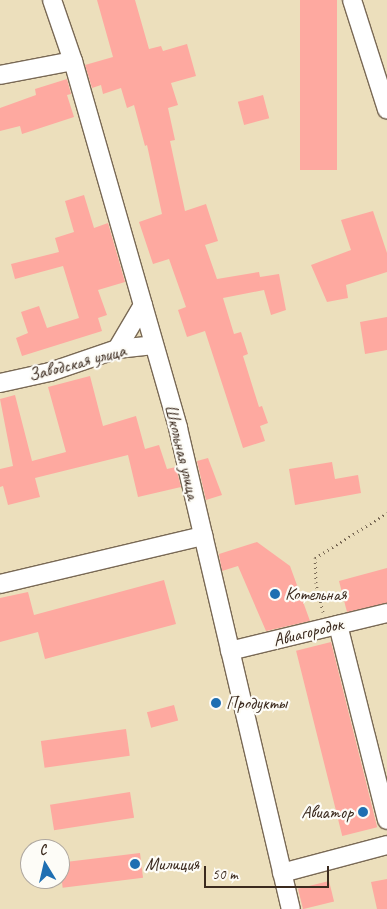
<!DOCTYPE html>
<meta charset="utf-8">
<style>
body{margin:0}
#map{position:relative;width:387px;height:909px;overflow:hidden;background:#ecdfbc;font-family:Caveat,sans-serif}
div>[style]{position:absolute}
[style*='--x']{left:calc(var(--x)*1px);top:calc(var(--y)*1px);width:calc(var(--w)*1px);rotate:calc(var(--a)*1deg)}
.building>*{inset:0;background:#fea9a0;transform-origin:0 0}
.path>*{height:3px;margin-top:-1.5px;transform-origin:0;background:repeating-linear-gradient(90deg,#796955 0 1px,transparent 0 5px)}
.roads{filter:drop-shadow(1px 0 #796955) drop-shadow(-1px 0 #796955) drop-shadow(0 1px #796955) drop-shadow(0 -1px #796955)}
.minor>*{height:18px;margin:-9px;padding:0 9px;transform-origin:9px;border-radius:9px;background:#fff}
.dots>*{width:14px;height:14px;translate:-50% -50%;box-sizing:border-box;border:2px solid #fdfcf7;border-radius:50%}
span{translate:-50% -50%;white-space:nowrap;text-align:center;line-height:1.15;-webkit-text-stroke:4.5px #fdfcf7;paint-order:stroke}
.street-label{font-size:18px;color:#3b2a1e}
.poi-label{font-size:18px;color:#3b2a1e}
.left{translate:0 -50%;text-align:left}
.right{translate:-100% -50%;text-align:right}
.north{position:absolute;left:20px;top:839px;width:50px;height:50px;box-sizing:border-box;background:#fdfcf7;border:1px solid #afa8a0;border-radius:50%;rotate:351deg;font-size:14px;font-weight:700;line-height:20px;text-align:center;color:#3b2a1e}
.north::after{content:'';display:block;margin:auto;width:18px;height:22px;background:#1f6fb2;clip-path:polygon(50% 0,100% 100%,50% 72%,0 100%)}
.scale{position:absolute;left:204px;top:866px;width:125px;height:22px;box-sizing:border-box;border:2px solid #3b2a1e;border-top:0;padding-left:6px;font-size:15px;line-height:18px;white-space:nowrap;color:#3b2a1e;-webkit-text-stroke:4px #fdfcf7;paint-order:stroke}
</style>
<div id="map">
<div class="building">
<i style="clip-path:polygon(97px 0,135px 0,149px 49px,161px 46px,163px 51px,187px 44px,196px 76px,171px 83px,178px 105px,168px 108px,175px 140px,170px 141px,185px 211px,206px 204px,218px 241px,205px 245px,217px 279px,259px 272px,260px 277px,279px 274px,286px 310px,271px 315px,264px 290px,223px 298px,234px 334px,241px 332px,248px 354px,243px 356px,259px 407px,262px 406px,268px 423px,260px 426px,265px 441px,243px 448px,205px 331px,187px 337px,178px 310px,186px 307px,169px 259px,153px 264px,139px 222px,162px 214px,147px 145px,145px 146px,134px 105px,127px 108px,121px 88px,103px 94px,101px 85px,92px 88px,85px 65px,113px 57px)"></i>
<i style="left:300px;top:0;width:37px;height:170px"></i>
<i style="clip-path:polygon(67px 79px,71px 94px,67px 95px,74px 117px,22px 134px,20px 126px,0 131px,0 108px,36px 95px,35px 89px)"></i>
<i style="left:263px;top:95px;width:24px;height:26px;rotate:75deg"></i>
<i style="clip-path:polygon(84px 195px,94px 228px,108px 223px,125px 282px,98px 290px,107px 315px,98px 318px,102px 331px,22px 356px,16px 338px,28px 333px,21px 312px,39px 306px,47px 328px,79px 318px,63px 266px,15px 279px,11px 264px,59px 252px,55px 238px,74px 232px,65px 201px)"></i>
<i style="clip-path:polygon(373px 211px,387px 253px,387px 272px,346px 285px,348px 298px,327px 302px,311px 265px,351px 250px,341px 220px)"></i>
<i style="clip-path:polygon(387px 317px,387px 350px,365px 354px,360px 322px)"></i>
<i style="clip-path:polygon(90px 376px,103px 426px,136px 416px,145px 449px,159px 445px,167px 469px,176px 467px,181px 487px,138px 497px,128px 455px,35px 478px,40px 497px,8px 505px,3px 486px,0 487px,0 469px,13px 466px,0 399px,15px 395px,32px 461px,66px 452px,48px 387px)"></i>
<i style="clip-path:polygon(208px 458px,222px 495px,206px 500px,197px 461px)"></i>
<i style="clip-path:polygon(332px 462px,335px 479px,358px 475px,361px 493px,295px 505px,289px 469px)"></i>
<i style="clip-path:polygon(257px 542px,290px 566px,310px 621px,266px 631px,238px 566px,222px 571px,219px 554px)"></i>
<i style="clip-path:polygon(387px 568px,387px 603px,347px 612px,339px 581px)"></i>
<i style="clip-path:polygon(164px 580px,176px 624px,45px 659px,38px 632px,0 642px,0 598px,28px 592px,34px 615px)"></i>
<i style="left:331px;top:642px;width:191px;height:36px;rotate:76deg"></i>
<i style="left:174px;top:705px;width:16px;height:28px;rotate:75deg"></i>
<i style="left:126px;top:729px;width:27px;height:86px;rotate:82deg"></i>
<i style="left:130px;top:792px;width:26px;height:81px;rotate:81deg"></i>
<i style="left:140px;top:853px;width:25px;height:81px;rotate:83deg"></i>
<i style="clip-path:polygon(387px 879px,387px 909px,377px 909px,371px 882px)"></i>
<i style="left:329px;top:881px;width:21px;height:32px;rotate:76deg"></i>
</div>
<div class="path">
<i style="--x:323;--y:612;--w:30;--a:-104"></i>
<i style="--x:316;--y:583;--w:25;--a:-92"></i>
<i style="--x:315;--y:558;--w:85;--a:-32"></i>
</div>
<div class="roads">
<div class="minor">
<i style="--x:52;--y:0;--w:65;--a:71"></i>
<i style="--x:73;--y:61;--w:382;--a:74"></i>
<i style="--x:178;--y:428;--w:494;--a:76.8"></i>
<i style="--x:352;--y:0;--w:115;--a:72.3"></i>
<i style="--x:0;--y:75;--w:74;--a:-10.9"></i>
<i style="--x:117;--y:349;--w:51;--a:-59.4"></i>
<i style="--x:0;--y:383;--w:51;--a:-12.4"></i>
<i style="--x:50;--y:372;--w:71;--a:-18.9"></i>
<i style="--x:117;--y:349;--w:37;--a:-6"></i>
<i style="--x:0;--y:584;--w:209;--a:-13.3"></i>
<i style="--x:338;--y:625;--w:201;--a:75.9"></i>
<i style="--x:230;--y:651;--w:162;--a:-13.6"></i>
<i style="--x:282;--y:873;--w:109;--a:-14.9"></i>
</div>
</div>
<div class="dots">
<i style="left:275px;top:594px;background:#1f6fb2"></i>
<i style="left:216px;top:703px;background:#1f6fb2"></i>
<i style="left:363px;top:812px;background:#1f6fb2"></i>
<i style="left:135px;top:864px;background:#1f6fb2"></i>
</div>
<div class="street-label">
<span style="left:77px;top:363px;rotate:-15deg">Заводская улица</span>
<span style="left:182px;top:452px;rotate:76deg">Школьная улица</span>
<span style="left:308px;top:632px;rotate:-14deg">Авиагородок</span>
</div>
<div class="poi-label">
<span class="left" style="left:285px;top:594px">Котельная</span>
<span class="left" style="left:226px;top:703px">Продукты</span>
<span class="right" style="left:353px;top:812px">Авиатор</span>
<span class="left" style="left:145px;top:864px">Милиция</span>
</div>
<div class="north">С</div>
<div class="scale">50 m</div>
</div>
